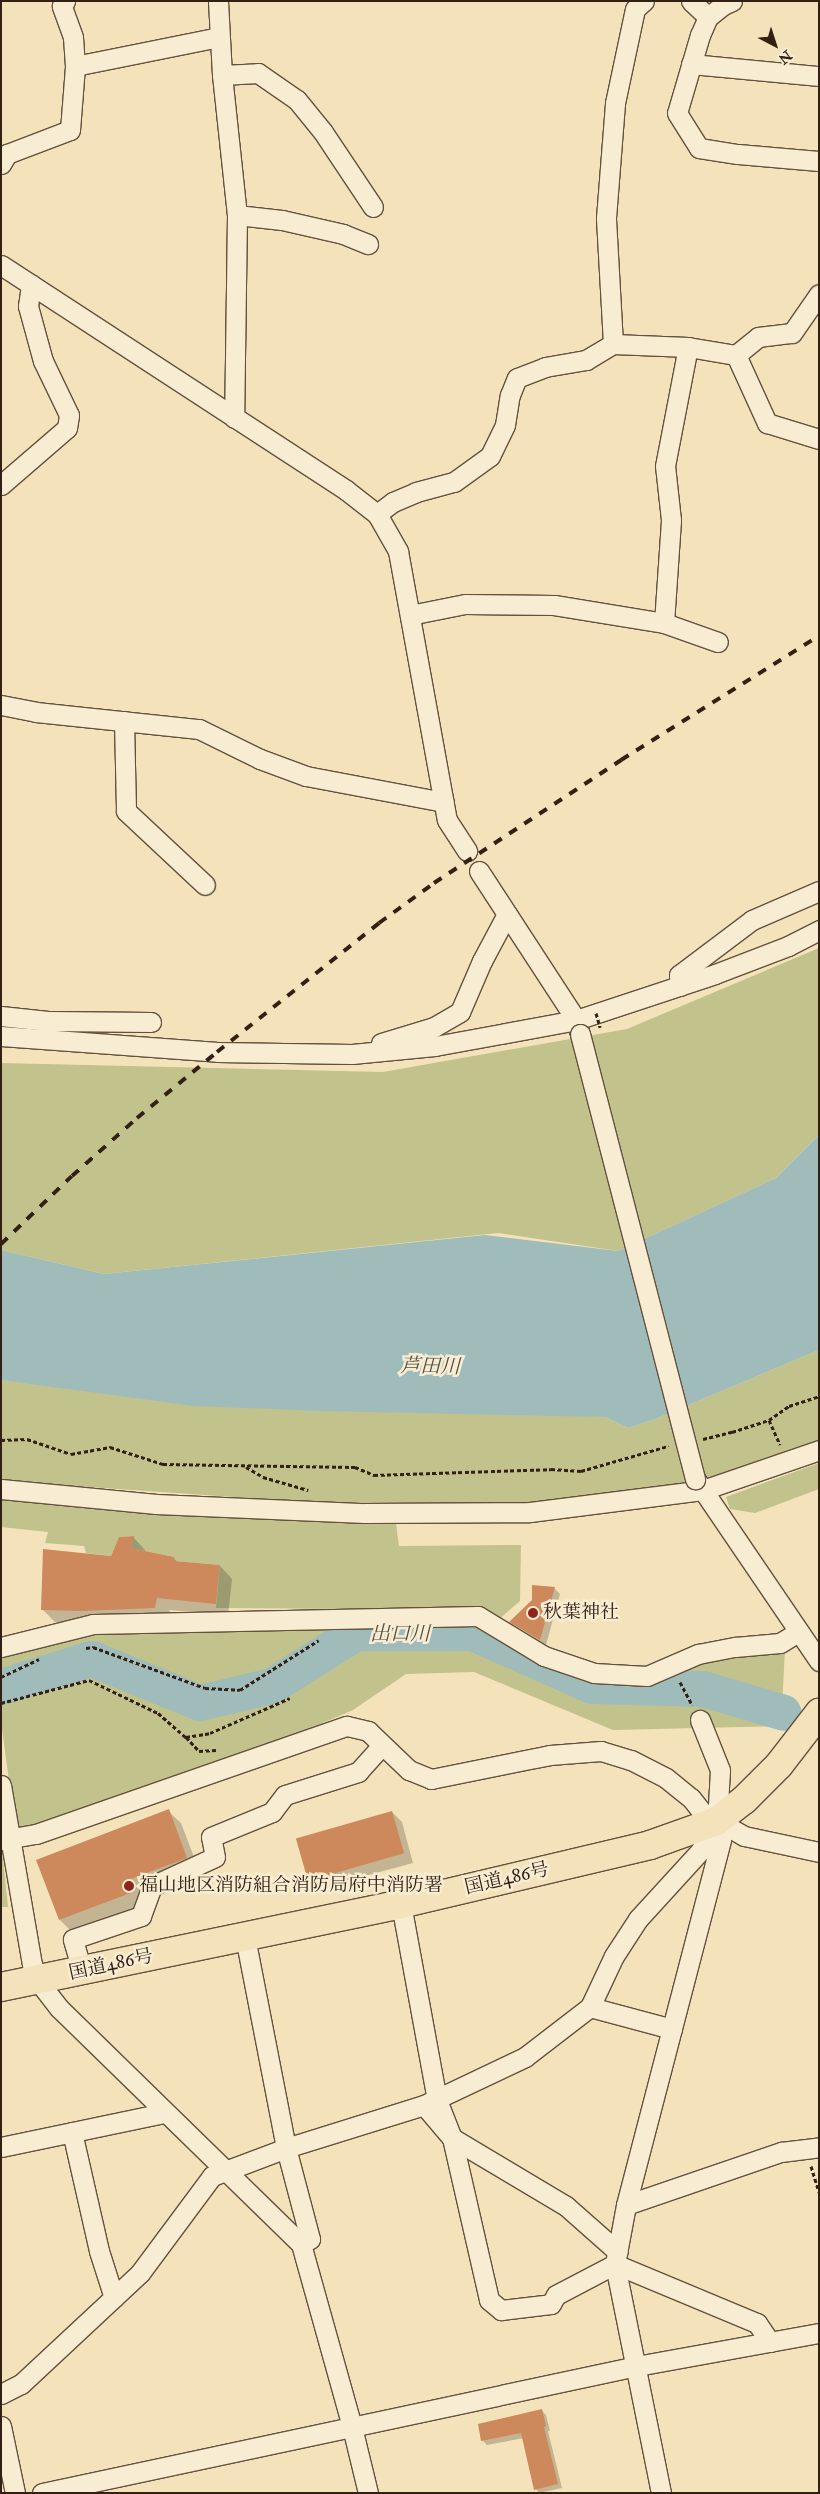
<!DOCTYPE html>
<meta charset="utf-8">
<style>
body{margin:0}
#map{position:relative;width:820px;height:2494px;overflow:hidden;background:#f4e3ba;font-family:"IM FELL Double Pica","Noto Serif JP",serif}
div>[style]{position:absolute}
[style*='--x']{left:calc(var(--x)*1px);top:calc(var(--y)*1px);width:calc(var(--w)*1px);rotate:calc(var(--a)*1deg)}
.green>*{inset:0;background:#c1c28c}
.water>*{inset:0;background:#a0bcba}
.shadow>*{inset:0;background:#0003}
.river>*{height:36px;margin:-18px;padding:0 18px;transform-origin:18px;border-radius:18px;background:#a0bcba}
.building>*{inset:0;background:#cd885c;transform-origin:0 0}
.path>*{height:3px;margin-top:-1.5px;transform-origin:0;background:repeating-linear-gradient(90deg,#332015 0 4px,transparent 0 6.5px)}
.roads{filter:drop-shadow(1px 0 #63513e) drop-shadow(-1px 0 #63513e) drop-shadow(0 1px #63513e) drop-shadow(0 -1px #63513e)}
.minor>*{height:19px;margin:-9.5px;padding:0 9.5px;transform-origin:9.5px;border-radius:9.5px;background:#f8edd2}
.highway>*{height:28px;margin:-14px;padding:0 14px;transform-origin:14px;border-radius:14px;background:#f4e3ba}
.rail>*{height:4px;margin-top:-2px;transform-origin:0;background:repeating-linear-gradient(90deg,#332015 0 9px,transparent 0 18px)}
.path-bridge>*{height:3px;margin-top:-1.5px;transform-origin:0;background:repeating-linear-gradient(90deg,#332015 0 4px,transparent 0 6.5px)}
.bridges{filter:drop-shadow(1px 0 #63513e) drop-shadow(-1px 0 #63513e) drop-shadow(0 1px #63513e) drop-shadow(0 -1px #63513e)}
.minor-bridge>*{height:19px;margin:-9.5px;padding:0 9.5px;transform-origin:9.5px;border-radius:9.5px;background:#f8edd2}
.dots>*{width:14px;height:14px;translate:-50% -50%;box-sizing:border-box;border:2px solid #f8edd2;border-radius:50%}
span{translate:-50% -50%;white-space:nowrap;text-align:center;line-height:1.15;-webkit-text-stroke:5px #f8edd2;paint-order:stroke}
.poi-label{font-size:19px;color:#332015}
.left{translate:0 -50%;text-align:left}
.street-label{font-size:19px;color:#332015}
.water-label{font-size:20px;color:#544f47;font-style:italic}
.frame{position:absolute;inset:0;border:2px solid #332015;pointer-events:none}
.north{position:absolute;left:750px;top:20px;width:50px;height:50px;-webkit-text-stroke:4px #f8edd2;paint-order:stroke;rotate:140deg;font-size:14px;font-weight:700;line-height:20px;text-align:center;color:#332015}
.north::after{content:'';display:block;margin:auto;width:18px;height:22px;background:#332015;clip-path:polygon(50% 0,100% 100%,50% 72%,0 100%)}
</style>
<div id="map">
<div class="green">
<i style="clip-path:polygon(819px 948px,819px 1135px,776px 1178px,618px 1251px,498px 1233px,104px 1274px,1px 1250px,1px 1063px,383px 1072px,627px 1029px)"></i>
<i style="clip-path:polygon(819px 1350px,819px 1441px,730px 1472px,674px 1486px,537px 1502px,335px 1504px,1px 1481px,1px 1380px,605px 1417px,628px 1428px,653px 1420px)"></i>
<i style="clip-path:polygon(819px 1463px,819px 1489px,755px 1513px,730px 1509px,726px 1497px)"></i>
<i style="clip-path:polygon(1px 1496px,252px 1517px,396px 1524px,399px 1546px,521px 1545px,520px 1601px,498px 1620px,481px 1610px,216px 1608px,220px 1565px,175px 1561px,174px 1557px,131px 1548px,133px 1536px,119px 1537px,111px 1556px,86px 1553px,84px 1546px,45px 1543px,48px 1532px,1px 1527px)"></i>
<i style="clip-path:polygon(475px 1623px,588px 1679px,785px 1649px,781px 1726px,613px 1730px,474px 1672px,406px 1674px,353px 1710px,260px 1750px,185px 1772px,27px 1827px,15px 1826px,1px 1721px,1px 1656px,88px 1634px)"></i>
<i style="clip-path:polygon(1px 1850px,2px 1850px,8px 1907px,1px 1907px)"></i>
</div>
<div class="water">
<i style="clip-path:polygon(819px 1135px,819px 1350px,653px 1420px,628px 1428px,605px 1417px,321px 1411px,194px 1406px,1px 1380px,1px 1250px,104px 1274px,485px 1235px,618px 1251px,776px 1178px)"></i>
</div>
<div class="shadow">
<i style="clip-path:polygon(133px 1537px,145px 1550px,145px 1552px,174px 1558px,177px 1562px,220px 1566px,232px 1579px,228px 1616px,170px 1610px,167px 1620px,94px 1623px,55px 1622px,43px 1610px,112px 1558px)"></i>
<i style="clip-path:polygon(554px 1588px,560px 1594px,546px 1645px,511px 1622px)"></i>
<i style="clip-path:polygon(168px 1811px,181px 1823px,199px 1870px,140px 1893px,144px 1905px,72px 1932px,60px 1920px)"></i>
<i style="clip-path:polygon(392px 1812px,402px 1822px,413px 1863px,317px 1889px,307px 1879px)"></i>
<i style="clip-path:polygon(542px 2411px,546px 2415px,550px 2431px,548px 2431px,562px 2488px,539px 2493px,536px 2489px,524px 2438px,487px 2445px,483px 2441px,480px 2425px)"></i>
</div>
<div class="river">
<i style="--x:1;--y:1687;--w:95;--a:-17.1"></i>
<i style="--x:92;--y:1659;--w:117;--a:22.2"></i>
<i style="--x:200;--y:1703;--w:74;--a:-13.3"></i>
<i style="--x:272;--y:1686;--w:99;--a:-32.2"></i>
<i style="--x:356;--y:1633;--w:117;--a:0"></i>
<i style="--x:473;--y:1633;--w:130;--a:24"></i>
<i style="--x:592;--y:1686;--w:111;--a:1.5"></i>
<i style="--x:703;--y:1689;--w:84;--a:16.5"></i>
</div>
<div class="building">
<i style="clip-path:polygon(134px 1536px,131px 1548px,174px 1557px,175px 1561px,220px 1565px,216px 1604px,157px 1598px,155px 1608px,81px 1611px,41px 1610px,43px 1549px,111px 1556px,119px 1537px)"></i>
<i style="clip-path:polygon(532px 1585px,555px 1587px,540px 1640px,509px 1622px,532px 1600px)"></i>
<i style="clip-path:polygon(169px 1809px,187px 1858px,128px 1880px,133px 1892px,59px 1920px,36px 1860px)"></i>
<i style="left:392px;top:1811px;width:44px;height:100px;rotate:74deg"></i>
<i style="clip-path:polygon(542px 2409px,546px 2426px,544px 2427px,558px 2484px,534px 2490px,521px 2433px,481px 2441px,478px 2424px)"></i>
</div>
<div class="path">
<i style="--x:769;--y:1420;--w:27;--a:66"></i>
<i style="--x:703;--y:1439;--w:30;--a:-14"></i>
<i style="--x:732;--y:1432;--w:39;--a:-18"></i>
<i style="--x:769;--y:1420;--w:24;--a:-35"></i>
<i style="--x:789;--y:1406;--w:32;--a:-18"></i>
<i style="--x:1;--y:1440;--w:26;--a:-2"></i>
<i style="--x:27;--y:1439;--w:46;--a:18.8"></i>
<i style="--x:71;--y:1454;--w:40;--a:-10"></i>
<i style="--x:110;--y:1447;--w:56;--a:17.8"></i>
<i style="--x:163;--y:1464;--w:192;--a:0.9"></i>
<i style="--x:355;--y:1467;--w:21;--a:23"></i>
<i style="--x:374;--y:1475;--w:177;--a:-1.9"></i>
<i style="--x:551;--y:1469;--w:30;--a:4"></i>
<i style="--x:581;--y:1471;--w:91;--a:-16"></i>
<i style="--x:246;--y:1467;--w:20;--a:30"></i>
<i style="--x:263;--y:1477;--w:47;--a:16.1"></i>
<i style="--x:86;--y:1648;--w:7;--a:-8"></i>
<i style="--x:93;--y:1647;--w:119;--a:20.1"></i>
<i style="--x:205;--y:1688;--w:35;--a:3"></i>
<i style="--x:240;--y:1690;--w:93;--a:-32.3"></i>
<i style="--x:1;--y:1677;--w:42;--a:-25.3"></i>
<i style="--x:680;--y:1682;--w:26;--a:62"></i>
<i style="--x:1;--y:1703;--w:91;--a:-14.6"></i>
<i style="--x:89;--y:1680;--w:76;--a:25.6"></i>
<i style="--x:158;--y:1713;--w:37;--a:41"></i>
<i style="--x:186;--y:1737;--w:24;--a:-9"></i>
<i style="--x:210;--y:1733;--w:87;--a:-23.6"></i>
<i style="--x:186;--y:1737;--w:19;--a:47"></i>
<i style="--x:199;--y:1751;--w:17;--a:-3"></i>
<i style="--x:811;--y:2166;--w:27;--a:73"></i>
</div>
<div class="roads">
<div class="minor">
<i style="--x:218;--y:1;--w:74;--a:86.9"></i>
<i style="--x:222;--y:75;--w:141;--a:83.9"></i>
<i style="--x:237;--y:215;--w:203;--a:90.8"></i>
<i style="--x:691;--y:1;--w:23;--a:43"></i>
<i style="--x:732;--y:1;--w:10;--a:156"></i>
<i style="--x:723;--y:5;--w:19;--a:141"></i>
<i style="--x:708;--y:17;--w:20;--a:114"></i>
<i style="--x:700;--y:35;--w:81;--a:106.4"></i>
<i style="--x:677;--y:113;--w:41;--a:57.8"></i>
<i style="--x:699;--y:148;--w:39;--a:9"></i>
<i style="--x:738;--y:154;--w:81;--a:4.9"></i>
<i style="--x:691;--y:64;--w:129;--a:5.4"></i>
<i style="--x:75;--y:66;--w:147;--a:-11.4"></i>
<i style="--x:222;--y:75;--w:36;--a:-3"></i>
<i style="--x:258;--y:73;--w:47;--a:34.7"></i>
<i style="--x:297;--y:100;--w:41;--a:50.9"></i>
<i style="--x:323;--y:132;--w:90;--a:56.3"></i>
<i style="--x:1;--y:164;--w:12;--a:-59"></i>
<i style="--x:7;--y:154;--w:67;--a:-20.9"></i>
<i style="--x:70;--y:130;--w:64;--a:-85.5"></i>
<i style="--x:75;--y:66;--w:29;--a:-94"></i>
<i style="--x:73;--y:37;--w:33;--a:-110"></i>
<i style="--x:62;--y:6;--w:6;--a:-59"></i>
<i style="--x:237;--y:215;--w:45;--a:6.3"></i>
<i style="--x:282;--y:220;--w:63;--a:12.9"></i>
<i style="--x:343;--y:234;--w:27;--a:22"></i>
<i style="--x:1;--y:265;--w:412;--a:33.1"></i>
<i style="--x:346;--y:490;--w:39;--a:38"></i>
<i style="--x:377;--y:514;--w:43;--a:60.4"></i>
<i style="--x:398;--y:551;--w:273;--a:79.7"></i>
<i style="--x:447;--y:820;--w:37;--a:57"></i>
<i style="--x:613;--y:344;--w:126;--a:-93.2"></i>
<i style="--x:606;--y:218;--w:115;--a:-85.5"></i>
<i style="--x:615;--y:103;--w:96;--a:-78"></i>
<i style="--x:635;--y:9;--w:12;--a:-42"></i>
<i style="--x:736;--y:355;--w:75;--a:65.5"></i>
<i style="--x:767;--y:423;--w:54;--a:17.1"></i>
<i style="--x:1;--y:485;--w:87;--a:-40.8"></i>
<i style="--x:67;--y:428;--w:13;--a:-81"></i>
<i style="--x:69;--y:415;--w:60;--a:-115.7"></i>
<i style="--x:43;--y:361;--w:57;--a:-105.3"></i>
<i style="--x:28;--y:306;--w:22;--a:-82"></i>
<i style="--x:377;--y:514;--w:20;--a:-37"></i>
<i style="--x:393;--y:502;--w:25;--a:-23"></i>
<i style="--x:416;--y:492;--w:39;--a:-15"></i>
<i style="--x:454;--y:482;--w:44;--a:-35.8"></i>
<i style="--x:490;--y:456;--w:34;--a:-64"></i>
<i style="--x:505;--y:425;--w:30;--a:-81"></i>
<i style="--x:510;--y:395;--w:18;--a:-68"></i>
<i style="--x:517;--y:378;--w:30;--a:-21"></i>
<i style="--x:545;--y:367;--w:42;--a:-9.7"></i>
<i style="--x:586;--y:360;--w:31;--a:-31"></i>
<i style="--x:613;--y:344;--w:75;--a:2.3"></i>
<i style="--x:688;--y:347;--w:49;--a:9.5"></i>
<i style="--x:736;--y:355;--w:28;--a:-39"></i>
<i style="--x:758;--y:337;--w:34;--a:-7"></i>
<i style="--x:792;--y:333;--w:47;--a:-55.3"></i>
<i style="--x:410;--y:615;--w:56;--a:-11.3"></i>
<i style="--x:465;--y:604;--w:89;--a:0.6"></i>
<i style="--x:554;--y:605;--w:111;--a:9.3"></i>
<i style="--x:664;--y:623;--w:57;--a:19.4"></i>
<i style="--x:664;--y:623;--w:103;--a:-86.1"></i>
<i style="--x:671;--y:520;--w:54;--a:-96.3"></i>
<i style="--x:665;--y:466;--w:121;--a:-79.1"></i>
<i style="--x:1;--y:705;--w:36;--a:11"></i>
<i style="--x:36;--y:712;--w:164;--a:6"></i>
<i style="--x:199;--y:729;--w:68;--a:26.2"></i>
<i style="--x:260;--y:759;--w:49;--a:20.3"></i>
<i style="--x:306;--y:776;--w:140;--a:10.7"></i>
<i style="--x:124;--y:721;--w:90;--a:88.7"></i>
<i style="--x:126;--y:811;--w:108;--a:43.1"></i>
<i style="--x:479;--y:871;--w:178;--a:56.9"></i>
<i style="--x:576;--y:1020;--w:11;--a:75"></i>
<i style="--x:680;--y:986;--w:11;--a:-95"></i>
<i style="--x:679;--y:975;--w:91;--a:-37"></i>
<i style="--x:752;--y:920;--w:73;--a:-23.4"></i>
<i style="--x:1;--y:1016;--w:47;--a:6.1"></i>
<i style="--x:48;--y:1021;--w:103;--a:0.6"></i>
<i style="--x:1;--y:1036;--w:217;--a:4.2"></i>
<i style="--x:217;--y:1052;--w:135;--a:0.8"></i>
<i style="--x:352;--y:1054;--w:83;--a:-5.5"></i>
<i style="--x:435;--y:1046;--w:143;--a:-10.4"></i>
<i style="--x:576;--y:1020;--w:146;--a:-18.3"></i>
<i style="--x:715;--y:974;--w:78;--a:-21"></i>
<i style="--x:788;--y:946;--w:35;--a:-27"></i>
<i style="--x:381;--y:1043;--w:55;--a:-16.8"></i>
<i style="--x:434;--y:1027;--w:30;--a:-30"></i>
<i style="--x:460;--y:1012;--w:56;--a:-66.7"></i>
<i style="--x:482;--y:961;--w:53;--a:-62"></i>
<i style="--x:696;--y:1480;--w:219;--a:55.8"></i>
<i style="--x:1;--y:1489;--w:156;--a:5.5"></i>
<i style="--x:156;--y:1504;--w:209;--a:2.5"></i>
<i style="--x:365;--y:1513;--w:165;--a:-0.3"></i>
<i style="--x:530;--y:1512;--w:174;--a:-7.2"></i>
<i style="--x:703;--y:1490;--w:123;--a:-19"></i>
<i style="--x:1;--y:1647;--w:95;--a:-14"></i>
<i style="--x:93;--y:1624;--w:385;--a:-1.2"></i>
<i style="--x:478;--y:1616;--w:77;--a:31.2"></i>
<i style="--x:544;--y:1656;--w:53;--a:18.8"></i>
<i style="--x:594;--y:1673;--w:53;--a:3.2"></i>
<i style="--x:647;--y:1676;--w:56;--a:-23.3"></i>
<i style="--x:698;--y:1654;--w:38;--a:-11"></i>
<i style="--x:735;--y:1647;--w:45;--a:-5.1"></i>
<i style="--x:780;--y:1643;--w:21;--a:-31"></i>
<i style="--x:1;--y:1785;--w:182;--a:80.2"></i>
<i style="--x:32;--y:1964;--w:18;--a:71"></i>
<i style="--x:38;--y:1981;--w:34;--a:52"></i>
<i style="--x:59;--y:2008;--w:338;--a:44.3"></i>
<i style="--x:301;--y:2244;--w:190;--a:74.4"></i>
<i style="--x:352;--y:2427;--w:68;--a:76.4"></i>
<i style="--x:1;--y:1840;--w:36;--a:-10"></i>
<i style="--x:36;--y:1834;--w:329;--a:-19.2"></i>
<i style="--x:347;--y:1726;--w:22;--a:13"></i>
<i style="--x:368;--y:1731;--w:57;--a:43.6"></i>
<i style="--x:409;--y:1770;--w:24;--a:22"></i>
<i style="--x:431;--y:1779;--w:121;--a:-11.4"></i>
<i style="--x:550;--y:1755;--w:51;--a:-4.5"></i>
<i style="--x:601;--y:1751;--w:31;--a:17"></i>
<i style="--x:631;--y:1760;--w:39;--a:27"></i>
<i style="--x:666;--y:1778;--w:32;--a:39"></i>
<i style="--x:691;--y:1798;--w:18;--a:52"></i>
<i style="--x:702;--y:1812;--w:48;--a:29.7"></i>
<i style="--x:744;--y:1836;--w:77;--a:12"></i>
<i style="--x:401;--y:1904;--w:199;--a:79.6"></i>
<i style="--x:437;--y:2100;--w:41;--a:68.5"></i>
<i style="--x:452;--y:2138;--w:166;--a:77.1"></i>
<i style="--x:489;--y:2300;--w:16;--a:40"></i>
<i style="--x:501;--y:2310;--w:50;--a:-6.8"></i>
<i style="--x:551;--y:2304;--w:10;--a:-61"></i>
<i style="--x:556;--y:2295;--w:67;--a:-27.7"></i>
<i style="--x:615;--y:2264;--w:154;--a:22.6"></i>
<i style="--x:757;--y:2323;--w:23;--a:56"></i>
<i style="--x:245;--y:1937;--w:215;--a:79"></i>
<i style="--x:286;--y:2148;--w:94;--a:75.2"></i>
<i style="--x:310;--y:2239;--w:10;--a:151"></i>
<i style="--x:82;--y:1971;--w:33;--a:-106"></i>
<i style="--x:73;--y:1939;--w:72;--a:-18.7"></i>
<i style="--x:141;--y:1916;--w:32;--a:-70"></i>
<i style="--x:152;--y:1886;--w:69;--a:-24.7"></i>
<i style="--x:215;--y:1857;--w:20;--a:-101"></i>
<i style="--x:211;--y:1837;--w:66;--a:-22.3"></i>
<i style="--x:272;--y:1812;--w:21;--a:-53"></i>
<i style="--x:285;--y:1795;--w:77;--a:-17.5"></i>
<i style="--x:358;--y:1772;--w:36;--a:-48"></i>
<i style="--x:590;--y:2007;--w:85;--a:15"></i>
<i style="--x:426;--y:2104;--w:110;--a:-25.4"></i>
<i style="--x:525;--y:2057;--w:82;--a:-37.6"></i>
<i style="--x:590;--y:2007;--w:56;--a:-64.8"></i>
<i style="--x:614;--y:1956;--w:44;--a:-57"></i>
<i style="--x:638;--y:1919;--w:93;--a:-47.6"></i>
<i style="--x:701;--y:1850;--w:33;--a:-61"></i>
<i style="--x:72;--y:2132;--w:122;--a:77.2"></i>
<i style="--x:99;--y:2251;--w:49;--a:72.3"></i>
<i style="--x:1;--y:2147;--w:167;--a:-11.8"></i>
<i style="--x:626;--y:2205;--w:164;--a:-18.9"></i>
<i style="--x:781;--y:2152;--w:38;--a:-7"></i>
<i style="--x:1;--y:2394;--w:22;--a:-27"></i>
<i style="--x:21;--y:2384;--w:163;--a:-43"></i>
<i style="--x:140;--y:2273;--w:121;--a:-53.4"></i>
<i style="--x:212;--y:2176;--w:79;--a:-20.7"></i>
<i style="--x:286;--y:2148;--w:145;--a:-17.3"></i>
<i style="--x:424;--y:2105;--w:43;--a:49.7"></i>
<i style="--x:452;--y:2138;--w:133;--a:30.8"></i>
<i style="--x:566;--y:2206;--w:69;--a:41.5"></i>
<i style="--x:1;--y:2426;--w:68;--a:78.2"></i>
<i style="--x:42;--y:2493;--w:608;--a:-12.05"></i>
<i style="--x:637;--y:2366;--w:185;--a:-10.3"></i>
<i style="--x:661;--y:2493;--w:234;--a:-101.4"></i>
<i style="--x:615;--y:2264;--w:60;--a:-79.4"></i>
<i style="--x:626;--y:2205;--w:378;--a:-75.4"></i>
<i style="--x:721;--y:1839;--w:18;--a:-103"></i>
<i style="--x:717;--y:1821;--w:51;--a:-86.6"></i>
<i style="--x:720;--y:1770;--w:54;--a:-111.8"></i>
</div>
<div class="highway">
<i style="--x:1;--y:1987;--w:409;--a:-11.7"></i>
<i style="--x:401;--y:1904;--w:256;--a:-13.3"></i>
<i style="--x:650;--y:1845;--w:71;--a:-19.7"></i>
<i style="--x:717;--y:1821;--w:34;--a:-38"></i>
<i style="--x:744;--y:1800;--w:49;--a:-45"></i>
<i style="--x:779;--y:1765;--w:66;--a:-52.4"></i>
</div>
</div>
<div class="rail">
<i style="--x:1;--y:1244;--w:98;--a:-43.8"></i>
<i style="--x:72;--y:1176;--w:87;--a:-41.7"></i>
<i style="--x:137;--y:1118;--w:104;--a:-39.5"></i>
<i style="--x:217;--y:1052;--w:207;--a:-38.5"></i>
<i style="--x:379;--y:923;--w:68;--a:-36"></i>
<i style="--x:434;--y:883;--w:224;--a:-33.3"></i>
<i style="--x:621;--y:760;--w:234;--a:-32.1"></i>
</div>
<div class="path-bridge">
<i style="--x:596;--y:1013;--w:15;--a:74"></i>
</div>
<div class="bridges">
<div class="minor-bridge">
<i style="--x:580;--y:1034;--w:460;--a:75.5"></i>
</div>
</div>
<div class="dots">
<i style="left:533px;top:1613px;background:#8f2418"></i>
<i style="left:129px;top:1886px;background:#8f2418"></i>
</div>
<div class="poi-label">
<span class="left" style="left:543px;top:1613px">秋葉神社</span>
<span class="left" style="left:139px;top:1886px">福山地区消防組合消防局府中消防署</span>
</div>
<div class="street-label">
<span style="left:507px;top:1879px;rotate:-13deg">国道486号</span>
<span style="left:111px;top:1965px;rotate:-12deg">国道486号</span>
</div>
<div class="water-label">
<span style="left:430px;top:1366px;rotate:1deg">芦田川</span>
<span style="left:400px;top:1633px">出口川</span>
</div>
<div class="frame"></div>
<div class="north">N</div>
</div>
